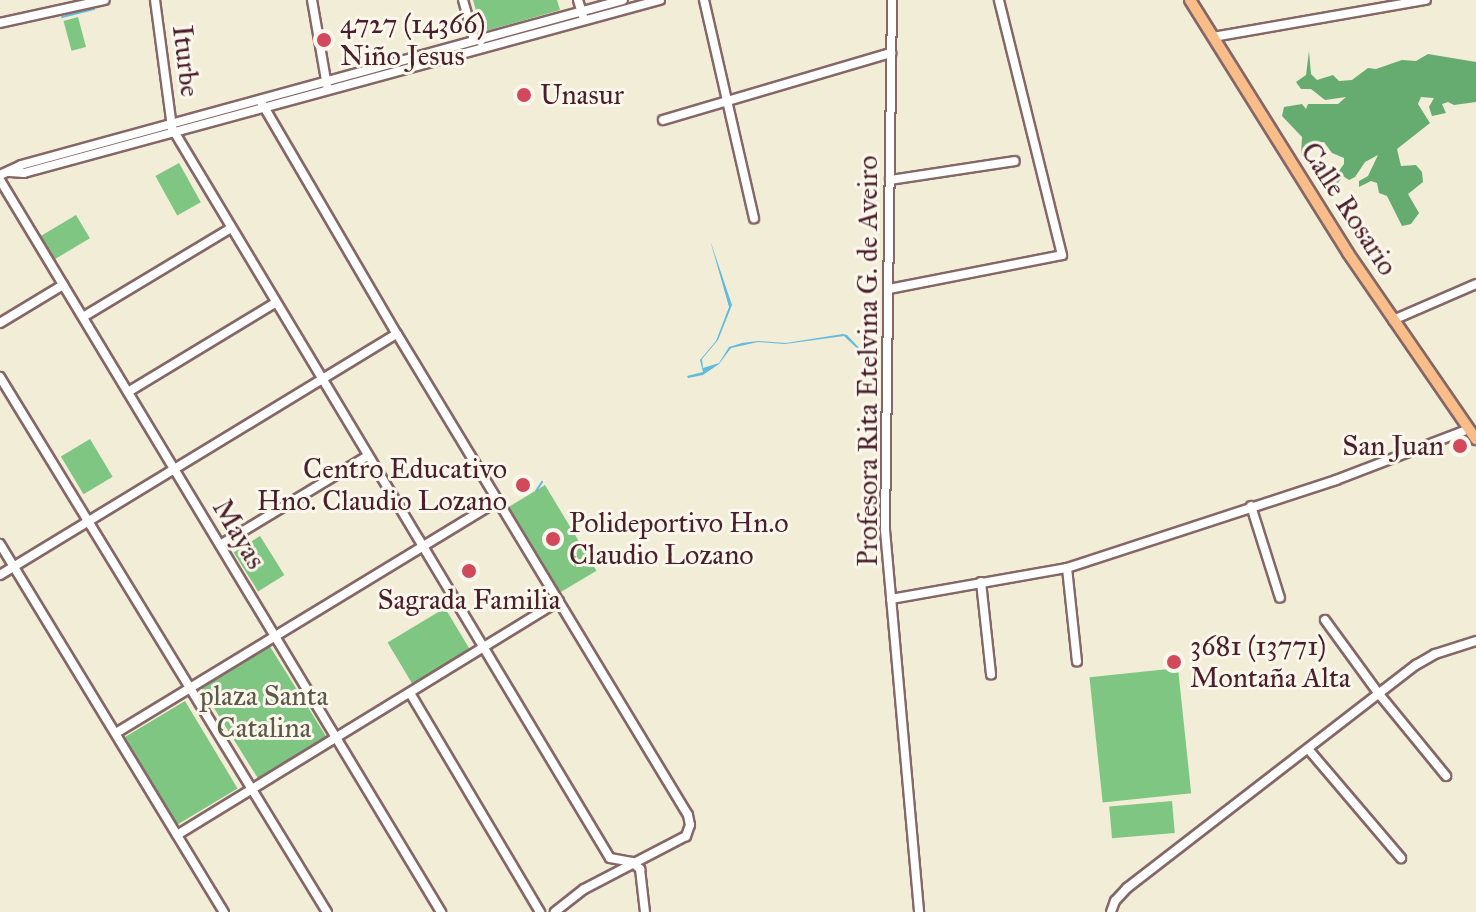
<!DOCTYPE html>
<meta charset="utf-8">
<style>
body{margin:0}
#map{position:relative;width:1476px;height:912px;overflow:hidden;background:#f2edd7;font-family:"IM FELL Great Primer",serif}
div>[style]{position:absolute}
[style*='--x']{left:calc(var(--x)*1px);top:calc(var(--y)*1px);width:calc(var(--w)*1px);rotate:calc(var(--a)*1deg)}
.green>*{inset:0;background:#7ec681;transform-origin:0 0}
.forest>*{inset:0;background:#66ab6f}
.water>*{inset:0;background:#61bbde}
.stream>*{height:2px;margin:-1px;padding:0 1px;transform-origin:1px;border-radius:1px;background:#61bbde}
.roads{filter:drop-shadow(2px 0 #856767) drop-shadow(-2px 0 #856767) drop-shadow(0 2px #856767) drop-shadow(0 -2px #856767)}
.minor>*{height:8px;margin:-4px;padding:0 4px;transform-origin:4px;border-radius:4px;background:#fff}
.major>*{height:10px;margin:-5px;padding:0 5px;transform-origin:5px;border-radius:5px;background:#f8bd89}
.dots>*{width:22px;height:22px;translate:-50% -50%;box-sizing:border-box;border:4px solid #fbf7ec;border-radius:50%}
span{translate:-50% -50%;white-space:nowrap;text-align:center;line-height:1.15;-webkit-text-stroke:6px #fbf7ec;paint-order:stroke}
.poi-label{font-size:28px;color:#4a1f2b}
.left{translate:0 -50%;text-align:left}
.right{translate:-100% -50%;text-align:right}
.street-label{font-size:28px;color:#4a1f2b}
.park-label{font-size:28px;color:#5c5949}
</style>
<div id="map">
<div class="green">
<i style="clip-path:polygon(473px 0,557px 0,560px 10px,482px 32px)"></i>
<i style="left:78px;top:17px;width:31px;height:15px;rotate:75deg"></i>
<i style="left:179px;top:163px;width:45px;height:27px;rotate:61deg"></i>
<i style="left:76px;top:215px;width:27px;height:41px;rotate:59deg"></i>
<i style="left:90px;top:439px;width:44px;height:34px;rotate:59deg"></i>
<i style="left:545px;top:485px;width:100px;height:42px;rotate:59deg"></i>
<i style="left:260px;top:536px;width:46px;height:31px;rotate:58deg"></i>
<i style="left:445px;top:608px;width:48px;height:67px;rotate:59deg"></i>
<i style="left:269px;top:645px;width:108px;height:80px;rotate:58deg"></i>
<i style="left:1178px;top:668px;width:126px;height:89px;rotate:84deg"></i>
<i style="left:185px;top:701px;width:102px;height:70px;rotate:59deg"></i>
<i style="left:1172px;top:801px;width:32px;height:63px;rotate:85deg"></i>
</div>
<div class="forest">
<i style="clip-path:polygon(1309px 51px,1311px 74px,1317px 80px,1333px 75px,1339px 81px,1352px 80px,1368px 68px,1376px 69px,1402px 60px,1416px 61px,1428px 54px,1476px 62px,1476px 102px,1454px 105px,1448px 102px,1442px 104px,1446px 113px,1432px 116px,1429px 107px,1434px 98px,1421px 97px,1418px 104px,1430px 123px,1397px 149px,1401px 166px,1416px 165px,1422px 172px,1423px 182px,1408px 194px,1419px 213px,1411px 224px,1402px 226px,1387px 196px,1379px 193px,1377px 183px,1371px 181px,1359px 187px,1359px 181px,1368px 176px,1378px 155px,1365px 162px,1355px 177px,1349px 180px,1343px 176px,1335px 187px,1335px 195px,1329px 198px,1325px 190px,1344px 164px,1344px 158px,1332px 153px,1324px 142px,1316px 143px,1304px 156px,1301px 154px,1302px 137px,1282px 116px,1284px 107px,1302px 104px,1306px 109px,1308px 104px,1338px 104px,1346px 97px,1325px 100px,1311px 89px,1301px 89px,1296px 82px,1306px 75px)"></i>
</div>
<div class="water">
<i style="clip-path:polygon(710px 240px,732px 305px,718px 340px,702px 359px,703px 368px,719px 363px,729px 347px,742px 343px,758px 341px,786px 343px,843px 334px,847px 335px,862px 351px,878px 347px,879px 356px,861px 352px,844px 336px,785px 344px,758px 342px,731px 348px,719px 364px,703px 375px,688px 378px,687px 376px,703px 372px,700px 360px,716px 341px,729px 307px)"></i>
</div>
<div class="stream">
<i style="--x:62;--y:17;--w:33;--a:-14"></i>
<i style="--x:536;--y:491;--w:11;--a:-56"></i>
</div>
<div class="roads">
<div class="minor">
<i style="--x:155;--y:0;--w:129;--a:82.4"></i>
<i style="--x:172;--y:128;--w:851;--a:59.04"></i>
<i style="--x:610;--y:858;--w:22;--a:10"></i>
<i style="--x:632;--y:862;--w:11;--a:41"></i>
<i style="--x:640;--y:869;--w:43;--a:83.4"></i>
<i style="--x:312;--y:0;--w:87;--a:80.1"></i>
<i style="--x:463;--y:0;--w:37;--a:74"></i>
<i style="--x:473;--y:36;--w:9;--a:36"></i>
<i style="--x:578;--y:0;--w:17;--a:73"></i>
<i style="--x:704;--y:0;--w:224;--a:77.1"></i>
<i style="--x:892;--y:0;--w:530;--a:90.76"></i>
<i style="--x:885;--y:530;--w:384;--a:84.9"></i>
<i style="--x:0;--y:23;--w:107;--a:-12.4"></i>
<i style="--x:1213;--y:37;--w:216;--a:-9.9"></i>
<i style="--x:260;--y:100;--w:271;--a:59.7"></i>
<i style="--x:397;--y:334;--w:562;--a:58.83"></i>
<i style="--x:688;--y:815;--w:10;--a:79"></i>
<i style="--x:690;--y:825;--w:12;--a:110"></i>
<i style="--x:686;--y:836;--w:115;--a:152.5"></i>
<i style="--x:584;--y:889;--w:37;--a:142"></i>
<i style="--x:663;--y:120;--w:238;--a:-16.4"></i>
<i style="--x:10;--y:172;--w:14;--a:4"></i>
<i style="--x:24;--y:173;--w:659;--a:-15.22"></i>
<i style="--x:0;--y:175;--w:23;--a:-25"></i>
<i style="--x:21;--y:165;--w:624;--a:-15.33"></i>
<i style="--x:0;--y:180;--w:855;--a:58.93"></i>
<i style="--x:890;--y:180;--w:126;--a:-8.6"></i>
<i style="--x:889;--y:289;--w:176;--a:-11.1"></i>
<i style="--x:1062;--y:255;--w:263;--a:-103.9"></i>
<i style="--x:83;--y:317;--w:173;--a:-31"></i>
<i style="--x:1393;--y:320;--w:90;--a:-23.4"></i>
<i style="--x:0;--y:323;--w:74;--a:-31.1"></i>
<i style="--x:0;--y:377;--w:627;--a:58.57"></i>
<i style="--x:128;--y:392;--w:172;--a:-31.2"></i>
<i style="--x:1251;--y:506;--w:96;--a:72.5"></i>
<i style="--x:0;--y:544;--w:431;--a:58.7"></i>
<i style="--x:220;--y:545;--w:170;--a:-31.1"></i>
<i style="--x:1067;--y:568;--w:94;--a:83.9"></i>
<i style="--x:0;--y:575;--w:464;--a:-31.3"></i>
<i style="--x:981;--y:582;--w:93;--a:83.8"></i>
<i style="--x:891;--y:599;--w:179;--a:-10"></i>
<i style="--x:1067;--y:568;--w:283;--a:-18.1"></i>
<i style="--x:1336;--y:480;--w:142;--a:-21"></i>
<i style="--x:1325;--y:620;--w:92;--a:53.9"></i>
<i style="--x:1379;--y:694;--w:106;--a:50.7"></i>
<i style="--x:410;--y:693;--w:255;--a:59.3"></i>
<i style="--x:116;--y:733;--w:447;--a:-31.3"></i>
<i style="--x:1309;--y:750;--w:142;--a:49.6"></i>
<i style="--x:177;--y:835;--w:448;--a:-31.5"></i>
<i style="--x:1111;--y:912;--w:12;--a:-70"></i>
<i style="--x:1115;--y:901;--w:18;--a:-47"></i>
<i style="--x:1127;--y:888;--w:365;--a:-37.7"></i>
<i style="--x:1416;--y:665;--w:22;--a:-30"></i>
<i style="--x:1435;--y:654;--w:43;--a:-17.6"></i>
</div>
<div class="major">
<i style="--x:1190;--y:0;--w:298;--a:58"></i>
<i style="--x:1348;--y:253;--w:226;--a:55.5"></i>
</div>
</div>
<div class="dots">
<i style="left:324px;top:40px;background:#d1495b"></i>
<i style="left:524px;top:95px;background:#d1495b"></i>
<i style="left:1460px;top:446px;background:#d1495b"></i>
<i style="left:523px;top:485px;background:#d1495b"></i>
<i style="left:553px;top:539px;background:#d1495b"></i>
<i style="left:469px;top:571px;background:#d1495b"></i>
<i style="left:1174px;top:662px;background:#d1495b"></i>
</div>
<div class="poi-label">
<span class="left" style="left:340px;top:40px">4727 (14366)<br>Niño Jesus</span>
<span class="left" style="left:540px;top:95px">Unasur</span>
<span class="right" style="left:1444px;top:446px">San Juan</span>
<span class="right" style="left:507px;top:485px">Centro Educativo<br>Hno. Claudio Lozano</span>
<span class="left" style="left:569px;top:539px">Polideportivo Hn.o<br>Claudio Lozano</span>
<span style="left:469px;top:600px">Sagrada Familia</span>
<span class="left" style="left:1190px;top:662px">3681 (13771)<br>Montaña Alta</span>
</div>
<div class="street-label">
<span style="left:186px;top:61px;rotate:83deg">Iturbe</span>
<span style="left:1349px;top:209px;rotate:57deg">Calle Rosario</span>
<span style="left:868px;top:361px;rotate:-90deg">Profesora Rita Etelvina G. de Aveiro</span>
<span style="left:239px;top:534px;rotate:59deg">Mayas</span>
</div>
<div class="park-label">
<span style="left:264px;top:712px">plaza Santa<br>Catalina</span>
</div>
</div>
